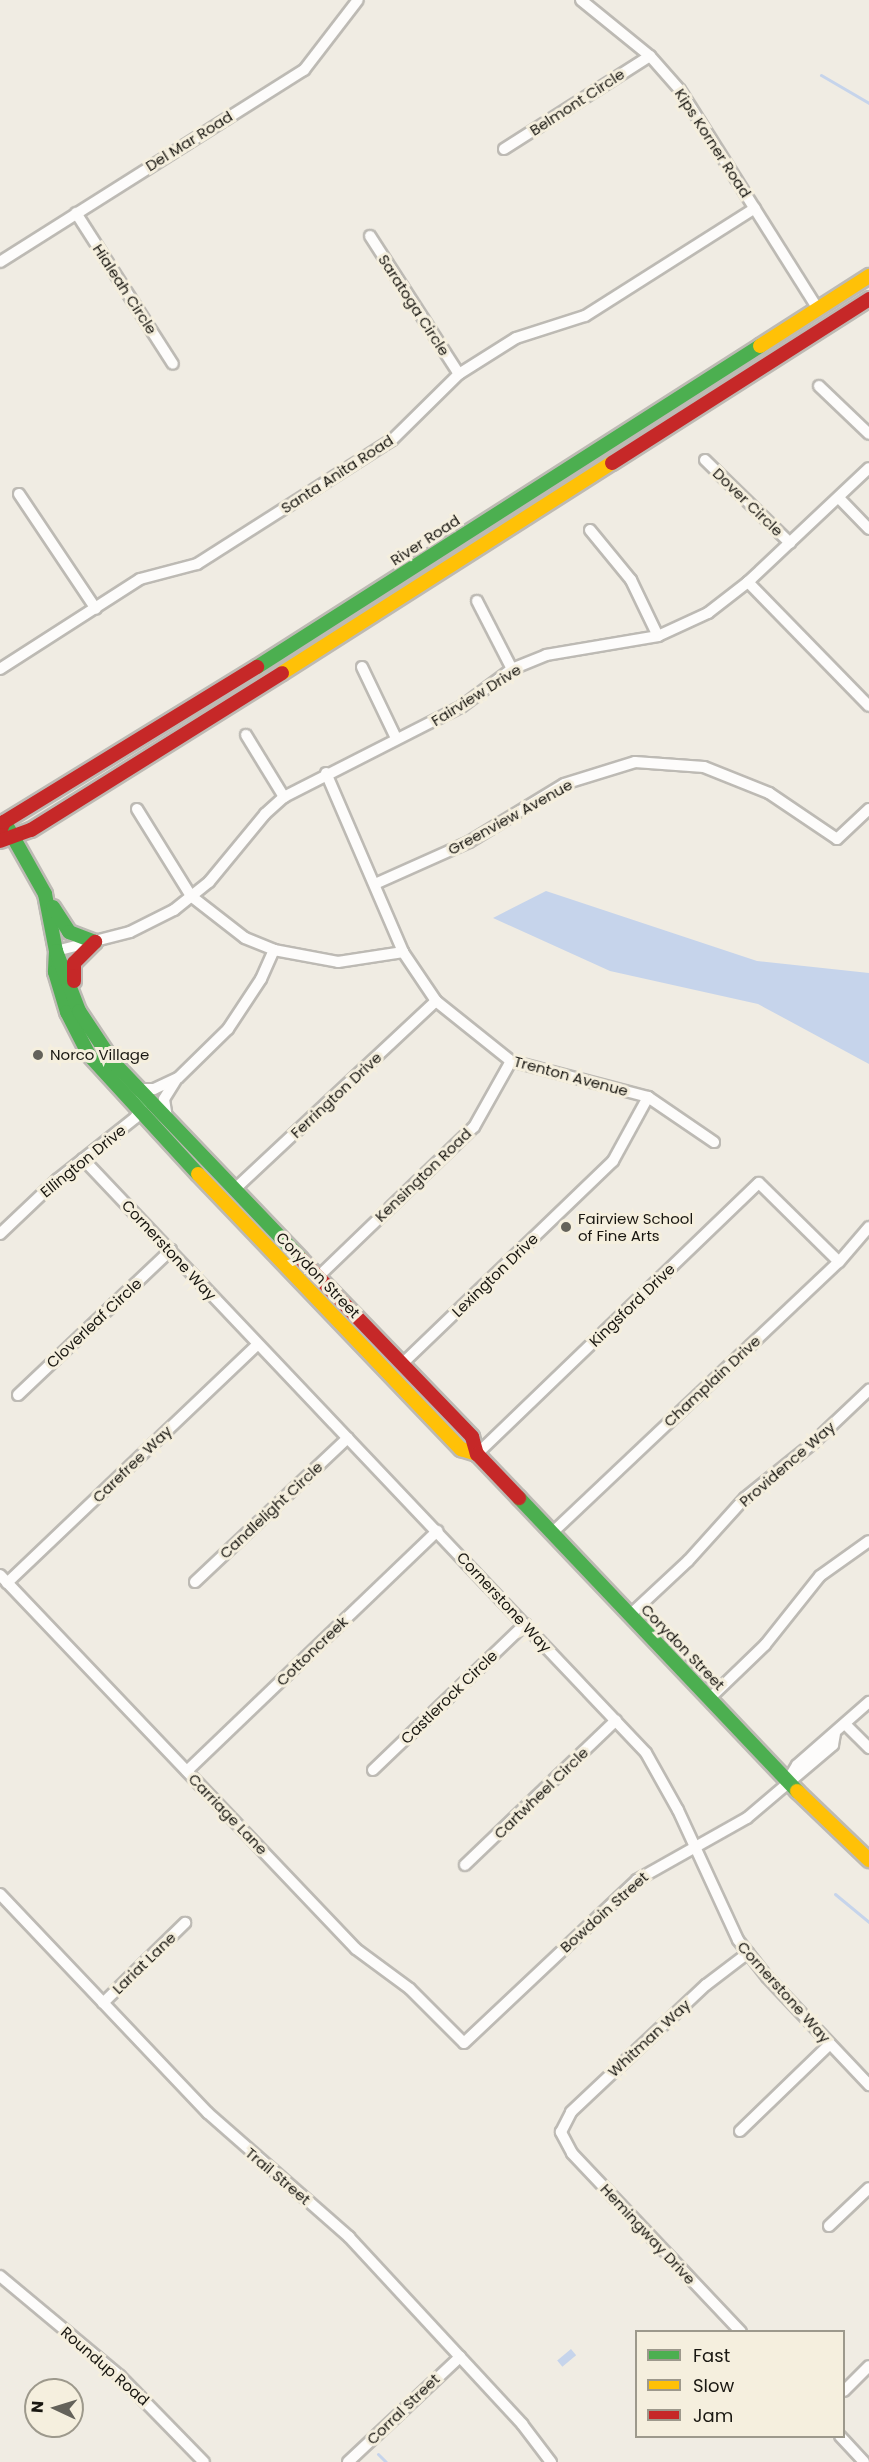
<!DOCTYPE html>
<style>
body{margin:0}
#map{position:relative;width:869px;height:2462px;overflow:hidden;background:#f0ece3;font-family:Poppins,sans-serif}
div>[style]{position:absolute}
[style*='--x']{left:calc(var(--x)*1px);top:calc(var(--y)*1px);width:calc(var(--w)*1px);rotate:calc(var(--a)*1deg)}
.water>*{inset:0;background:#c6d4eb;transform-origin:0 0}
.stream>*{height:3px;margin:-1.5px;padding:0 1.5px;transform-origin:1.5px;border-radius:1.5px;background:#c6d4eb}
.roads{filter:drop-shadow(2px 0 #bdbab4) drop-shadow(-2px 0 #bdbab4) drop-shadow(0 2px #bdbab4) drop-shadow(0 -2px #bdbab4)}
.street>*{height:10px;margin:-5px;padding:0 5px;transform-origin:5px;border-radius:5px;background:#fdfcfb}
.fast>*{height:14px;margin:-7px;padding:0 7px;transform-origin:7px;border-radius:7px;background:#4caf50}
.slow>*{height:14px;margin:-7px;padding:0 7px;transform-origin:7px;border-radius:7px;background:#ffc107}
.jam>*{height:14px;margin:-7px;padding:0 7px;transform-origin:7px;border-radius:7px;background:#c62828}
.dots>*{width:16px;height:16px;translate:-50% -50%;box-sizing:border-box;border:3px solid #f5efde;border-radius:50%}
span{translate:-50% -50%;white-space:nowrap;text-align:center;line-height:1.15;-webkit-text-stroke:6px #f5efde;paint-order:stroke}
.street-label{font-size:15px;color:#191711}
.poi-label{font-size:15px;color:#191711}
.left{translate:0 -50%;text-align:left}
.legend{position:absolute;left:635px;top:2330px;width:210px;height:108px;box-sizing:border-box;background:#f5efde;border:2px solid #9d998c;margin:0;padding:8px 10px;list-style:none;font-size:18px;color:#191711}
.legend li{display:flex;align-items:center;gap:12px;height:30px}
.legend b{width:30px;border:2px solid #9d998c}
.north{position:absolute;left:24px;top:2378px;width:60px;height:60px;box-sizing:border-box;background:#f5efde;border:2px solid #9d998c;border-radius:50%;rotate:274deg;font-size:16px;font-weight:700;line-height:24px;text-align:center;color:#191711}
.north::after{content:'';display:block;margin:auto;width:21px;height:27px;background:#64625a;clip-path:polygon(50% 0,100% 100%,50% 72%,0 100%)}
</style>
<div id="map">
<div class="water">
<i style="clip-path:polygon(546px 891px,757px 961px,869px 973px,869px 1064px,758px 1004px,610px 971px,493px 918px)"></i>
<i style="left:571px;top:2349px;width:8px;height:18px;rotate:50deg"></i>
</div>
<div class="stream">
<i style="--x:821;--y:75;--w:56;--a:30.3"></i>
<i style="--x:835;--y:1894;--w:44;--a:39.5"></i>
<i style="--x:378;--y:2454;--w:11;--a:45"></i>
</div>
<div class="roads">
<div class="street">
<i style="--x:581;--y:0;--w:89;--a:39.1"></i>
<i style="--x:650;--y:56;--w:45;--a:48.6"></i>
<i style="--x:680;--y:90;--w:259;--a:57.8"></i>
<i style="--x:504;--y:149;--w:173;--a:-32.5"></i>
<i style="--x:76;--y:213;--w:179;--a:57.3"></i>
<i style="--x:370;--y:236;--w:164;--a:57.2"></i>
<i style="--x:0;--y:262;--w:360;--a:-32.3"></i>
<i style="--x:304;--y:70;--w:88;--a:-52.4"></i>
<i style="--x:819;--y:386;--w:69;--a:43.8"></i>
<i style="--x:705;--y:460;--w:119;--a:44.3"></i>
<i style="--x:19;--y:494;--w:138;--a:56.2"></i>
<i style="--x:839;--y:498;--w:43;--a:45.9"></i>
<i style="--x:590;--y:530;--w:65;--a:50.6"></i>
<i style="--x:631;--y:580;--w:62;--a:64.3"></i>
<i style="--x:748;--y:582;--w:173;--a:45.7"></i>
<i style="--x:477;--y:601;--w:76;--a:62.8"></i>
<i style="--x:362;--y:667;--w:79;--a:64.4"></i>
<i style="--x:0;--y:669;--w:166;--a:-32.7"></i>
<i style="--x:140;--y:579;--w:59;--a:-14.7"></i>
<i style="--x:197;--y:564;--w:231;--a:-32.5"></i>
<i style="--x:392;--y:440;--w:94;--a:-44.6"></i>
<i style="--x:459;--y:374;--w:67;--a:-32.3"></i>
<i style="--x:516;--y:338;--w:72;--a:-17.7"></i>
<i style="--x:585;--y:316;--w:201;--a:-32.4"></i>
<i style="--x:246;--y:735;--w:73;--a:58.5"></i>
<i style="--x:326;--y:773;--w:195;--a:66.7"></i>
<i style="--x:403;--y:952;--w:59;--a:56"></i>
<i style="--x:436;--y:1001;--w:96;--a:38.7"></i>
<i style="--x:511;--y:1061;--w:142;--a:14.7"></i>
<i style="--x:648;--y:1097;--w:80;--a:34.3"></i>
<i style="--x:137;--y:809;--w:102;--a:58.2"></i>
<i style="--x:191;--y:896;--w:68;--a:37.9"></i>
<i style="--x:245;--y:938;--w:31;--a:22"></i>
<i style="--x:274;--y:950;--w:65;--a:10.6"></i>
<i style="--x:338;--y:962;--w:66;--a:-8.7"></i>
<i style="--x:375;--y:884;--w:103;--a:-24.1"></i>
<i style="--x:469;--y:842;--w:111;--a:-31.4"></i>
<i style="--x:564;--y:784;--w:74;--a:-17.2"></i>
<i style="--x:635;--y:762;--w:69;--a:4.1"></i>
<i style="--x:704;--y:767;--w:70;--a:21.8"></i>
<i style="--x:769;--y:793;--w:82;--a:34.1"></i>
<i style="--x:837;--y:839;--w:44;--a:-43.2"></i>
<i style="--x:56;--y:951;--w:76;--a:-14.4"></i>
<i style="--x:130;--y:932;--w:49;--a:-26.6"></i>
<i style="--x:174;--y:910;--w:45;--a:-38.7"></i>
<i style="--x:209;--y:882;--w:88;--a:-50.5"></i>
<i style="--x:265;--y:814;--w:25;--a:-42"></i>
<i style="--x:284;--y:797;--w:199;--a:-27"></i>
<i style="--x:461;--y:707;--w:64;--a:-36.7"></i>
<i style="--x:512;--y:669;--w:37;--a:-22"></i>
<i style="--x:546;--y:655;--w:114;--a:-9.6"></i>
<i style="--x:658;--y:636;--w:55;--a:-24.7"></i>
<i style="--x:708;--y:613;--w:51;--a:-37.8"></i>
<i style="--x:748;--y:582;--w:166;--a:-43.3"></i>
<i style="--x:167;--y:1118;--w:19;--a:-99"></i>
<i style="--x:164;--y:1099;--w:22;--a:-58"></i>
<i style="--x:83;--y:1159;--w:818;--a:46.53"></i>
<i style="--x:646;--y:1753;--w:65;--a:60.7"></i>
<i style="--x:678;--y:1810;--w:143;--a:65.2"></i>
<i style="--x:738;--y:1940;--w:47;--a:51.9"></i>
<i style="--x:767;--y:1977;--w:149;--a:46.6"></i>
<i style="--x:236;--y:1188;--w:274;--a:-43.1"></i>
<i style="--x:0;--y:1234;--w:79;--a:-43.5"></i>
<i style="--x:57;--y:1180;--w:100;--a:-38.5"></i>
<i style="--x:135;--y:1118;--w:15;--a:-62"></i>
<i style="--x:142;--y:1105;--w:16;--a:-97"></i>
<i style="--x:140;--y:1089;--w:14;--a:0"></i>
<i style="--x:154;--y:1089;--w:26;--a:-25"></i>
<i style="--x:178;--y:1078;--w:70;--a:-44.4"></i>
<i style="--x:228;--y:1029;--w:60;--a:-56.6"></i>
<i style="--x:261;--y:979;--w:32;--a:-66"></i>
<i style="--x:319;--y:1276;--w:215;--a:-43.9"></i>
<i style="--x:474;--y:1127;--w:76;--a:-60.7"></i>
<i style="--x:402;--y:1364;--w:293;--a:-43.9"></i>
<i style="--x:613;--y:1161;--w:73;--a:-61.3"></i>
<i style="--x:18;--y:1395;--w:211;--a:-43.5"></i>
<i style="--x:477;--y:1454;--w:391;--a:-43.9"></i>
<i style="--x:759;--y:1183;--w:112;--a:44.6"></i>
<i style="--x:552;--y:1533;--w:395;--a:-43.4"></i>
<i style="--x:839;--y:1262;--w:46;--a:-49.4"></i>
<i style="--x:0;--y:1575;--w:516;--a:46.41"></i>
<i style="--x:356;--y:1949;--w:67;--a:36.5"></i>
<i style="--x:410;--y:1989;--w:76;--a:45"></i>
<i style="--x:464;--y:2043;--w:238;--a:-43.3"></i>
<i style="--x:637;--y:1880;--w:126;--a:-29.4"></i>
<i style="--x:747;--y:1818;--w:113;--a:-40.3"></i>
<i style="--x:833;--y:1745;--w:11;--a:-80"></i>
<i style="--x:195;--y:1582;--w:210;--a:-43.3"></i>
<i style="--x:7;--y:1583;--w:345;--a:-43.6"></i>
<i style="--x:630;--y:1615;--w:79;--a:-43"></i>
<i style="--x:688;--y:1561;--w:85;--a:-47.9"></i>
<i style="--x:745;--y:1498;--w:86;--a:-38.9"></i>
<i style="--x:812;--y:1444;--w:79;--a:-43.5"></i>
<i style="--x:709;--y:1699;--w:78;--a:-44"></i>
<i style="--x:765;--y:1645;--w:88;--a:-51.4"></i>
<i style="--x:820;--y:1576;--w:60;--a:-35.5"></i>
<i style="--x:846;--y:1725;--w:33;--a:45"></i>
<i style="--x:373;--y:1770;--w:211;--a:-43.8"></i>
<i style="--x:187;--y:1771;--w:347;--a:-43.8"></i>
<i style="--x:788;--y:1780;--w:17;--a:-59"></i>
<i style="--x:797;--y:1765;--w:96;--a:-41.2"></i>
<i style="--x:465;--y:1865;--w:209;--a:-43.8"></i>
<i style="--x:0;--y:1894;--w:302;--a:46.5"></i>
<i style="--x:208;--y:2113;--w:188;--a:41.3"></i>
<i style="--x:349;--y:2237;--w:255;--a:47.2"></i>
<i style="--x:522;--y:2424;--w:48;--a:52.7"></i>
<i style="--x:103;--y:2003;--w:115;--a:-44.3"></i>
<i style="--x:740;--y:2131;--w:125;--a:-44"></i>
<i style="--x:829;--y:2226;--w:55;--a:-43.5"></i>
<i style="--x:0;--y:2276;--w:156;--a:39.8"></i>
<i style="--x:120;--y:2376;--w:120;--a:45.7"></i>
<i style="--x:741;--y:2332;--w:246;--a:-133.4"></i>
<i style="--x:572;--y:2153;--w:24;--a:-118"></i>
<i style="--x:561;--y:2132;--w:22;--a:-63"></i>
<i style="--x:571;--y:2112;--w:185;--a:-43.3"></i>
<i style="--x:706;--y:1985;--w:53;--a:-37.3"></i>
<i style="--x:844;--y:2391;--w:35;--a:-45"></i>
<i style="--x:840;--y:2436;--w:35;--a:47"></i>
<i style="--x:348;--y:2462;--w:154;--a:-43.2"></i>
</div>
<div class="fast">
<i style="--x:257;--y:667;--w:597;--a:-32.54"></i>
<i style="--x:8;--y:828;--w:76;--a:60.7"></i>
<i style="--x:45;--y:894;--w:58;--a:79.1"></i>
<i style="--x:56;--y:951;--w:21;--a:93"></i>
<i style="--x:55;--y:972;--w:42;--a:73.3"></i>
<i style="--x:67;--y:1012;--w:48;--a:62.9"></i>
<i style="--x:89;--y:1055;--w:161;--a:47.5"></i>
<i style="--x:53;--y:907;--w:30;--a:57"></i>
<i style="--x:69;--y:932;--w:28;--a:21"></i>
<i style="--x:56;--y:951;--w:64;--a:69"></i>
<i style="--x:79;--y:1011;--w:61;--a:56.3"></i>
<i style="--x:113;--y:1062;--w:272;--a:46.3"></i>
<i style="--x:519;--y:1498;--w:404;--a:46.5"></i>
</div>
<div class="slow">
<i style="--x:760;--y:346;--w:130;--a:-32.7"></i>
<i style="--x:282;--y:673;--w:391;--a:-32.5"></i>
<i style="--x:198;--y:1174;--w:381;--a:46.3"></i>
<i style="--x:461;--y:1449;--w:17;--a:17"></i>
<i style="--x:797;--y:1791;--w:100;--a:43.8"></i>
</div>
<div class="jam">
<i style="--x:612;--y:463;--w:305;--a:-32.5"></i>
<i style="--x:0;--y:831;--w:10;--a:-66"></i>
<i style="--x:4;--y:822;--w:297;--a:-31.5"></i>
<i style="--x:0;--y:841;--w:33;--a:-20"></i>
<i style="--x:31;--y:830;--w:296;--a:-32"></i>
<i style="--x:74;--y:981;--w:18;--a:-90"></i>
<i style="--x:74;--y:963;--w:30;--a:-45"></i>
<i style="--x:301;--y:1259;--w:247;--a:46.1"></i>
<i style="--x:472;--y:1437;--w:18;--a:74"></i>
<i style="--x:477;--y:1454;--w:61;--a:46.3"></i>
</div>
</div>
<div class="dots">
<i style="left:38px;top:1055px;background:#64625a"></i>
<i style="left:566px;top:1227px;background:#64625a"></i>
</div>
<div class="street-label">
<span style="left:577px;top:102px;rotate:-33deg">Belmont Circle</span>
<span style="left:189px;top:141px;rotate:-32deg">Del Mar Road</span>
<span style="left:713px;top:143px;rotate:57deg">Kips Korner Road</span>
<span style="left:125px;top:289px;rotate:57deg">Hialeah Circle</span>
<span style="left:414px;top:305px;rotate:57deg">Saratoga Circle</span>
<span style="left:337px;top:474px;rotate:-33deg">Santa Anita Road</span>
<span style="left:748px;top:502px;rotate:44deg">Dover Circle</span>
<span style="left:425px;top:540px;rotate:-33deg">River Road</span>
<span style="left:476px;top:695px;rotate:-32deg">Fairview Drive</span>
<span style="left:510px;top:817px;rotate:-29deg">Greenview Avenue</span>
<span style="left:571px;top:1076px;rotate:15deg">Trenton Avenue</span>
<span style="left:336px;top:1095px;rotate:-43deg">Ferrington Drive</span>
<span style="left:83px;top:1161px;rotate:-39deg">Ellington Drive</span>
<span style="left:423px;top:1175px;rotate:-44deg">Kensington Road</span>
<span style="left:169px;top:1250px;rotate:47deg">Cornerstone Way</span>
<span style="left:318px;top:1275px;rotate:46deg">Corydon Street</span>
<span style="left:495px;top:1275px;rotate:-44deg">Lexington Drive</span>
<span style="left:632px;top:1305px;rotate:-44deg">Kingsford Drive</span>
<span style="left:94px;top:1323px;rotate:-43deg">Cloverleaf Circle</span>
<span style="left:712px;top:1381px;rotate:-43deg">Champlain Drive</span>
<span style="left:132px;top:1464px;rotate:-44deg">Carefree Way</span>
<span style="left:787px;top:1464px;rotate:-41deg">Providence Way</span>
<span style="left:271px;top:1510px;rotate:-43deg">Candlelight Circle</span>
<span style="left:504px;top:1602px;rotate:47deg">Cornerstone Way</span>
<span style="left:683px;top:1647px;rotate:46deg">Corydon Street</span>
<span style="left:312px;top:1651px;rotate:-44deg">Cottoncreek</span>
<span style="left:449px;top:1697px;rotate:-44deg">Castlerock Circle</span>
<span style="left:541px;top:1793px;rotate:-44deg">Cartwheel Circle</span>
<span style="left:228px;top:1814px;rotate:46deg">Carriage Lane</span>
<span style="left:604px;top:1912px;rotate:-42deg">Bowdoin Street</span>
<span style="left:144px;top:1963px;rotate:-44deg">Lariat Lane</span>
<span style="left:784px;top:1992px;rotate:48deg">Cornerstone Way</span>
<span style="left:649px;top:2038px;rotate:-43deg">Whitman Way</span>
<span style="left:278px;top:2176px;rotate:40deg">Trail Street</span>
<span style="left:648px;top:2234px;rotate:47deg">Hemingway Drive</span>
<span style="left:105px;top:2366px;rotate:41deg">Roundup Road</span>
<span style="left:403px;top:2409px;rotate:-44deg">Corral Street</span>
</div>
<div class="poi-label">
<span class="left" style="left:50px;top:1055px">Norco Village</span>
<span class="left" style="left:578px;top:1227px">Fairview School<br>of Fine Arts</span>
</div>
<ul class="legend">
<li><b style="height:8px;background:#4caf50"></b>Fast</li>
<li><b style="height:8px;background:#ffc107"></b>Slow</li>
<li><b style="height:8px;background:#c62828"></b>Jam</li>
</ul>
<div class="north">N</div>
</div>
